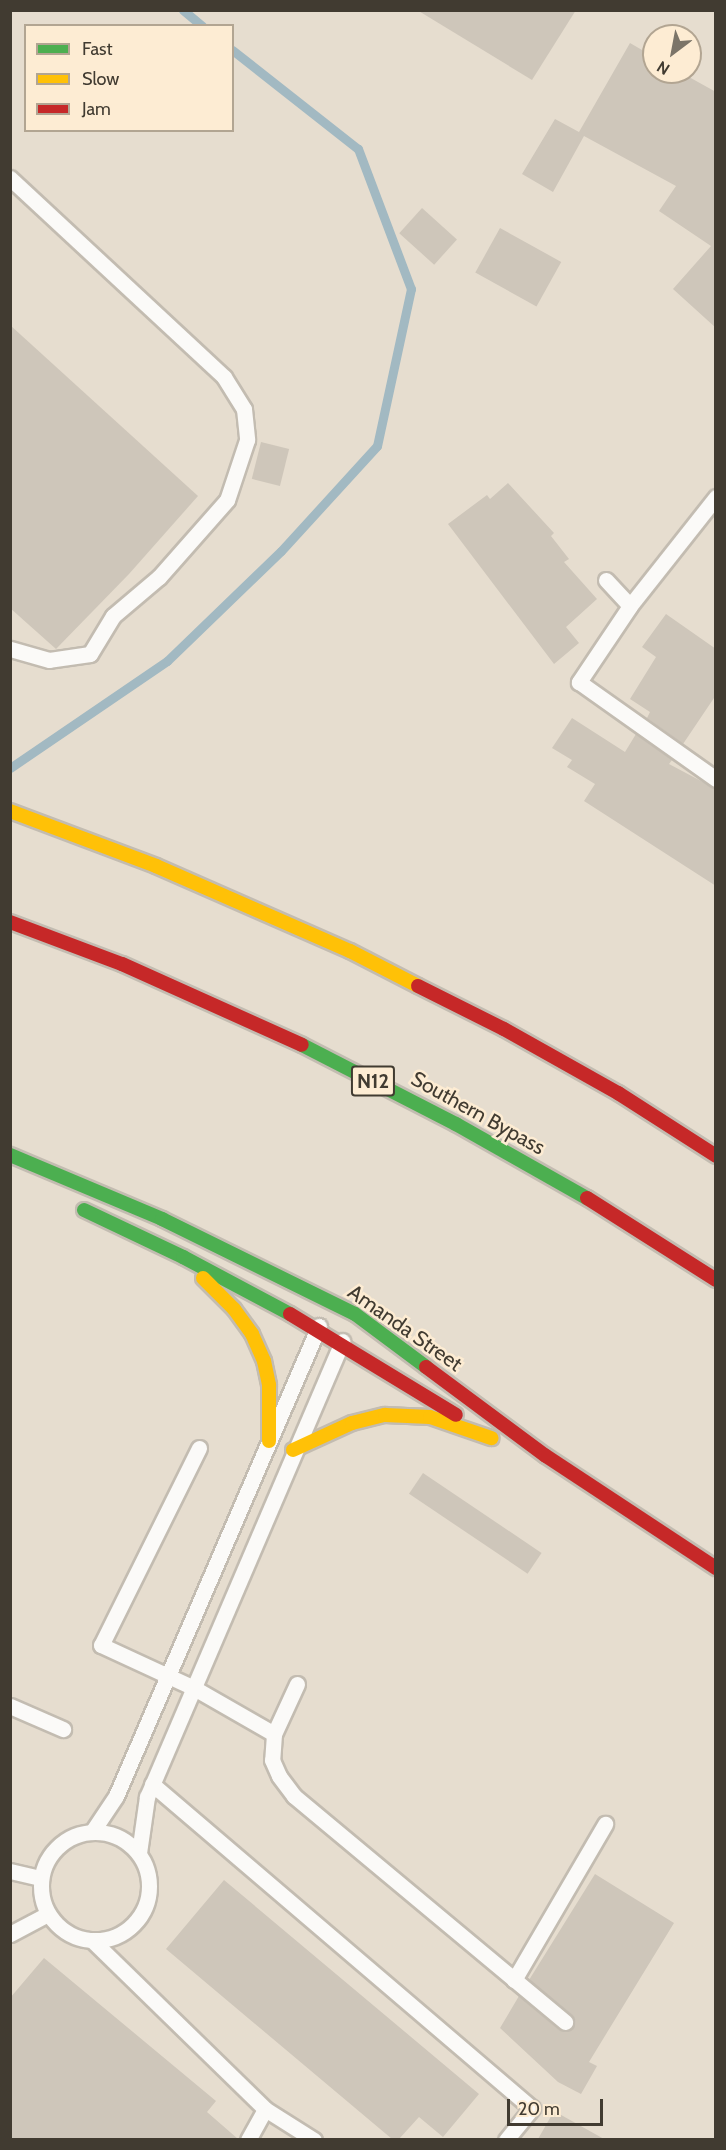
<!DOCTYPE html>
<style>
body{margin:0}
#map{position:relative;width:726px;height:2150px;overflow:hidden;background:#e6ddcf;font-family:Cabin,sans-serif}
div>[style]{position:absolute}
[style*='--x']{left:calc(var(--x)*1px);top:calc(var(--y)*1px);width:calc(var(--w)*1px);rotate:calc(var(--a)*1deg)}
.stream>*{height:9px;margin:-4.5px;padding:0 4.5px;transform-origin:4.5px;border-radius:4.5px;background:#a2b9c2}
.building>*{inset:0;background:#cec6ba;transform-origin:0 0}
.roads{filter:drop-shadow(2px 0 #c3bcb1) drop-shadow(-2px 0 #c3bcb1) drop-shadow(0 2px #c3bcb1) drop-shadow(0 -2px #c3bcb1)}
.lane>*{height:15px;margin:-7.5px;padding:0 7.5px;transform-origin:7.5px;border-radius:7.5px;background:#fbfaf8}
.lane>.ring{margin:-7.5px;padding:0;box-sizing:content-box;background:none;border:15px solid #fbfaf8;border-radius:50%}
.fast>*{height:14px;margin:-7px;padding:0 7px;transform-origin:7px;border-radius:7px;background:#4caf50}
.slow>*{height:14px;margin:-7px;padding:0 7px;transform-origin:7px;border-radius:7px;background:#ffc107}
.jam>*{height:14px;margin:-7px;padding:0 7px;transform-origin:7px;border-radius:7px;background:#c62828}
span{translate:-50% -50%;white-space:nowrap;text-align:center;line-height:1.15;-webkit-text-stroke:5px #fdecd3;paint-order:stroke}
.shield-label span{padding:2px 4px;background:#fdecd3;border:2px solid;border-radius:4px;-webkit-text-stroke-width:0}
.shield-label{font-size:20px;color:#413b31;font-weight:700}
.street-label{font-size:21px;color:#413b31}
.frame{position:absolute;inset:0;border:12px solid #413b31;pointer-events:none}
.legend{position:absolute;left:24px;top:24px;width:210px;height:108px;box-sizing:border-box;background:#fdecd3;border:2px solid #b2a592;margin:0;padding:8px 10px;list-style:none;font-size:18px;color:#413b31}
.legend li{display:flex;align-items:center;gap:12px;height:30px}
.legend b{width:30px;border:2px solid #b2a592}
.north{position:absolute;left:642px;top:24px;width:60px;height:60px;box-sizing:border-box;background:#fdecd3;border:2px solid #b2a592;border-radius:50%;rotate:212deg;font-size:16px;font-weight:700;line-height:24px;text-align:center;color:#413b31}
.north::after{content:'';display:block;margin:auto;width:21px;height:27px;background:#7b7468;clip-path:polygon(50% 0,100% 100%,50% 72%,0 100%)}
.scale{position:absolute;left:507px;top:2099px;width:96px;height:27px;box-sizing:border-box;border:3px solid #413b31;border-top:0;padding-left:8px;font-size:18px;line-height:21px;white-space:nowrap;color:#413b31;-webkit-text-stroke:4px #fdecd3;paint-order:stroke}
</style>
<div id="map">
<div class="stream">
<i style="--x:183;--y:10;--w:25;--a:40"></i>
<i style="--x:10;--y:768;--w:190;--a:-34.3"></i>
<i style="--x:167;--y:661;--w:158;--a:-44"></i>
<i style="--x:281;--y:551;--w:142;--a:-47.6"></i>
<i style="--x:377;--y:446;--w:161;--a:-77.8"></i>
<i style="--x:411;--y:289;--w:150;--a:-110.7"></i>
<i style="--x:358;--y:149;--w:160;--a:-141.8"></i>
</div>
<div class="building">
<i style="clip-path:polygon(417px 10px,576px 10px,532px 80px)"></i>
<i style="clip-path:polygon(630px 43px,654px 57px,654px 72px,680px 72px,716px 92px,716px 328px,673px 289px,711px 246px,659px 211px,676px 186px,584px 136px,553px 192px,522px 174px,555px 119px,579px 132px)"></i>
<i style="left:422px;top:208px;width:47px;height:34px;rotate:42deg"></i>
<i style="left:500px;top:228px;width:70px;height:51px;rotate:29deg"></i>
<i style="clip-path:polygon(10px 325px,198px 496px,129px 574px,56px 649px,10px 608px)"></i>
<i style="left:261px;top:442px;width:29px;height:38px;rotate:14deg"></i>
<i style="clip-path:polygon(508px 483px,554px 533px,551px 536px,569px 559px,564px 562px,597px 599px,566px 627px,579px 643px,554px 664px,448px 524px,487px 495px,490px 499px)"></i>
<i style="clip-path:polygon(666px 614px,716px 649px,716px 695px,683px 744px,647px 718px,650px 712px,630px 699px,656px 657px,642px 647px)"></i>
<i style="clip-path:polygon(572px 718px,625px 752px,636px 734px,672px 760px,669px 764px,716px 789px,716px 886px,584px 801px,595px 784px,567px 767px,572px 760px,552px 748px)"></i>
<i style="left:423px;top:1473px;width:143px;height:25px;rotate:34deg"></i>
<i style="clip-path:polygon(595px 1874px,674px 1923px,589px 2062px,597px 2066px,581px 2094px,558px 2082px,500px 2028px,519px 1996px,559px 2030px,568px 2031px,573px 2028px,575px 2023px,572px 2015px,529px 1980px)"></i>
<i style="clip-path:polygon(224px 1880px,479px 2094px,443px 2137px,419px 2117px,399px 2139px,392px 2139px,166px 1949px)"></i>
<i style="clip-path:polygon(44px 1958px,216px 2101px,207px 2112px,238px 2139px,10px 2139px,10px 1998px)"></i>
<i style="clip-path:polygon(554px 2111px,604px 2139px,538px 2139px)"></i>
</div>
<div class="roads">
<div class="lane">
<i style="--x:10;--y:178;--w:292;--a:42.9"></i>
<i style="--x:224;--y:377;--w:38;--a:58"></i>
<i style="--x:244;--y:409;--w:31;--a:84"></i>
<i style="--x:247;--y:440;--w:63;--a:108.4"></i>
<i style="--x:227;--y:500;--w:103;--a:131.4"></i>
<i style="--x:159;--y:577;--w:60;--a:139.7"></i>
<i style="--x:113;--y:616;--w:44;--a:121.2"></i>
<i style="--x:90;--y:654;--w:41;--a:171.7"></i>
<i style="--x:49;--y:660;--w:41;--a:-164.2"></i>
<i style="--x:716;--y:497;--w:139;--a:128.3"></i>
<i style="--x:630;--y:606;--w:92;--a:123.9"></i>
<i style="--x:579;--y:682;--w:168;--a:35.3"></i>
<i style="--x:606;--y:580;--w:35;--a:47"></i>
<i style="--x:199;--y:1448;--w:220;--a:116.4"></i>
<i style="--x:101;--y:1645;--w:102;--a:24.8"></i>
<i style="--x:194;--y:1688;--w:92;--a:29.9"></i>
<i style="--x:274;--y:1734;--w:55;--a:-65.3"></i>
<i style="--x:10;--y:1706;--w:58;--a:23.5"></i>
<i style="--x:274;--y:1734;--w:26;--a:94"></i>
<i style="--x:272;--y:1760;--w:17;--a:66"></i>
<i style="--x:279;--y:1776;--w:25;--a:53"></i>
<i style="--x:294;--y:1796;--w:353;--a:39.8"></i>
<i style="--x:152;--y:1784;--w:499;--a:40.5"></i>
<i style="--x:532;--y:2108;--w:41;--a:129.1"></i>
<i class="ring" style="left:41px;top:1832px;width:93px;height:93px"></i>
<i style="--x:92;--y:1832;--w:43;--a:-56.3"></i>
<i style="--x:116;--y:1796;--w:512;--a:-66.64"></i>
<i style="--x:139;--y:1853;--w:57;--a:-81.9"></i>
<i style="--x:147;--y:1797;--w:496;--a:-66.8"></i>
<i style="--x:10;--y:1871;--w:32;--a:13"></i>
<i style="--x:10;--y:1934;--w:43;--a:-27.8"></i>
<i style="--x:93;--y:1941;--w:240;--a:44.3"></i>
<i style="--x:265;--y:2109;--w:58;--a:32.3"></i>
<i style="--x:514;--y:1980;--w:181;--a:-59.7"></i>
<i style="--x:248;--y:2140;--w:35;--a:-61"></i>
</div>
<div class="fast">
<i style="--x:302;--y:1045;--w:173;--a:27.2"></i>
<i style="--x:456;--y:1124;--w:150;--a:29.5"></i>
<i style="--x:10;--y:1155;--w:165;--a:22.8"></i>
<i style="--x:162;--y:1219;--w:215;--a:26.2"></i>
<i style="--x:355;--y:1314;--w:89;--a:36.7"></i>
<i style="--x:84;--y:1210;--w:110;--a:25.4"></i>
<i style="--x:183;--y:1257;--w:121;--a:28"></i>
</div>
<div class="slow">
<i style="--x:10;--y:811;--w:156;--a:20.6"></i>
<i style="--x:156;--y:866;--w:212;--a:23.7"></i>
<i style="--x:350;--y:951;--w:76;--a:27.2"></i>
<i style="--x:203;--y:1278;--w:44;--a:45"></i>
<i style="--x:234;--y:1309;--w:31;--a:54"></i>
<i style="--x:252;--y:1334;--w:30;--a:66"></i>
<i style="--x:264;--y:1361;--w:25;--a:78"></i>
<i style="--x:269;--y:1385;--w:56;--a:90"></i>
<i style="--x:293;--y:1450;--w:65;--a:-24.6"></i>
<i style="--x:352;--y:1423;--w:34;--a:-14"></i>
<i style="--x:385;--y:1415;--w:45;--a:2.5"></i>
<i style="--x:430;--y:1417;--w:65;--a:19"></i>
</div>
<div class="jam">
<i style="--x:10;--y:922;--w:120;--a:20.6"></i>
<i style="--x:122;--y:964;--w:197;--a:24.2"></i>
<i style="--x:418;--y:986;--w:96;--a:26.6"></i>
<i style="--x:504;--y:1029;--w:131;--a:29.3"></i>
<i style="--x:618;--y:1093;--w:117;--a:32.7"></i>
<i style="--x:587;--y:1198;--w:153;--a:32.4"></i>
<i style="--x:290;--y:1314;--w:194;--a:31.3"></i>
<i style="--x:426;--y:1367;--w:149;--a:36.6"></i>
<i style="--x:546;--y:1456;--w:204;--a:33.4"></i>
</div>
</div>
<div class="shield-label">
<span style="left:373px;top:1081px">N12</span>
</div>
<div class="street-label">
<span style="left:478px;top:1113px;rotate:29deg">Southern Bypass</span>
<span style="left:405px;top:1328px;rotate:35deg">Amanda Street</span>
</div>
<div class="frame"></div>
<ul class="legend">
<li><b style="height:8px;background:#4caf50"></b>Fast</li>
<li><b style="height:8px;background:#ffc107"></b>Slow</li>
<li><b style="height:8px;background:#c62828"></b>Jam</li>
</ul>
<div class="north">N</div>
<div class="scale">20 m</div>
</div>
